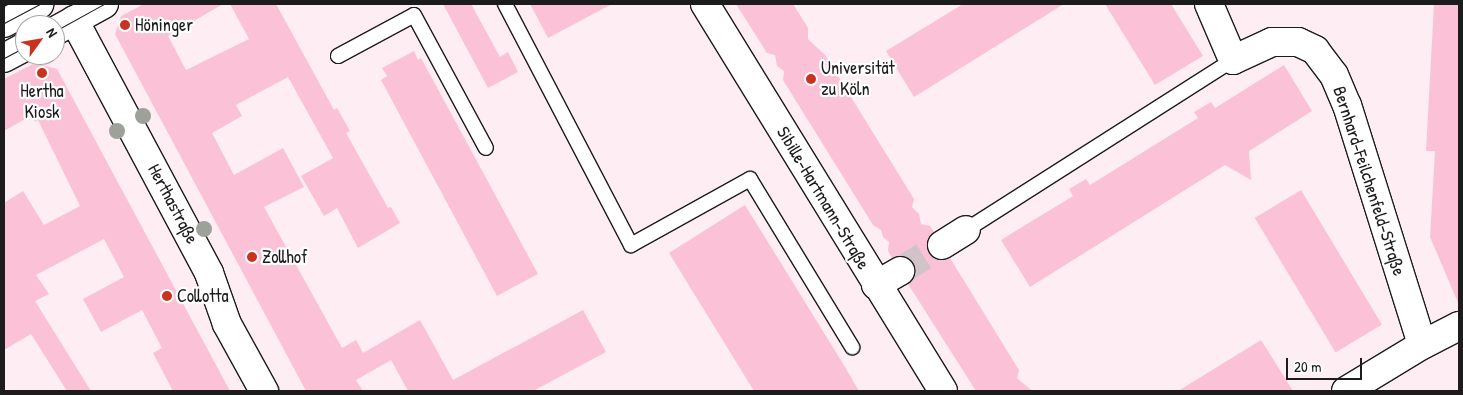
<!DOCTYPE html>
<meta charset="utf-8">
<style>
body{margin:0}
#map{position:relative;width:1463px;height:395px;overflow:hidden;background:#feedf3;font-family:"Patrick Hand",sans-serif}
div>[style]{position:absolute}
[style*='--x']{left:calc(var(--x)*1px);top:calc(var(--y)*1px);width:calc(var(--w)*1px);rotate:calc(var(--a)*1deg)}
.building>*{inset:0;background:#fbc2d7;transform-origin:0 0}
.minor-tunnel>*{height:28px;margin-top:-14px;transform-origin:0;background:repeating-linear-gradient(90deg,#d1c3c8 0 28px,transparent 0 42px)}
.roads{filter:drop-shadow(1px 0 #1c1c1c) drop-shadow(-1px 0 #1c1c1c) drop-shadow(0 1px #1c1c1c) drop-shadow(0 -1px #1c1c1c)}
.service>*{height:14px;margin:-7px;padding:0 7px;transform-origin:7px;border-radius:7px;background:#fff}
.minor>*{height:28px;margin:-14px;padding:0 14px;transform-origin:14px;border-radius:14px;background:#fff}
.tertiary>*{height:28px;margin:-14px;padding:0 14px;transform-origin:14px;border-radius:14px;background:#fff}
.tram>*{height:1px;margin:-0.5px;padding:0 0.5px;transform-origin:0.5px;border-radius:0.5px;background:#1c1c1c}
.trees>*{width:16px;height:16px;margin:-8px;border-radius:50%;background:#9ca199}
.dots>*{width:14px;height:14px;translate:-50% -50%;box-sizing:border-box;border:2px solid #fff;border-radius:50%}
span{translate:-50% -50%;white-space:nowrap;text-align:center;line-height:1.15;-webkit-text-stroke:4.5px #fff;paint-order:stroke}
.poi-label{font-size:18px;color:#1c1c1c}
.left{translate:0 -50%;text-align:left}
.street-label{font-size:18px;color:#1c1c1c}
.frame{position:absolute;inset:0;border:5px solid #1c1c1c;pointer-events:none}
.north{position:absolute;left:15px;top:15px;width:50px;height:50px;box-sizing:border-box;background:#fff;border:1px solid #a4a4a4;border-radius:50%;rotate:58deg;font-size:14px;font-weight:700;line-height:20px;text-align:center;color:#1c1c1c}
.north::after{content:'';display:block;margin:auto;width:18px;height:22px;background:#c8321e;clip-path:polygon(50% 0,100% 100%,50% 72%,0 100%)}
.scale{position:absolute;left:1286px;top:358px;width:76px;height:22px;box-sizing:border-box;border:2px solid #1c1c1c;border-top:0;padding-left:6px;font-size:15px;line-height:18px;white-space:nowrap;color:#1c1c1c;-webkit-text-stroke:4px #fff;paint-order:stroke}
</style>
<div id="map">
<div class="building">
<i style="clip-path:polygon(144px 4px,223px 4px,168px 36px,186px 70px,249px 39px,230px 4px,276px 4px,334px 110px,337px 108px,350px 131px,346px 133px,388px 208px,391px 207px,400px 223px,358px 248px,337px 208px,324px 216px,301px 176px,333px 158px,288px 77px,236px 105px,242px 116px,212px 133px,234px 175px,283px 148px,304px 187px,264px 207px,342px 348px,356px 340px,363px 353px,420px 320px,453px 380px,583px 310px,606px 352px,533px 391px,408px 391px,391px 360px,356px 380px,363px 391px,306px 391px,115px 34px,121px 16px)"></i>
<i style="clip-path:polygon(443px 4px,471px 4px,500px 57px,508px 52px,518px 72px,488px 88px)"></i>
<i style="clip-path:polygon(530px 4px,612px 4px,548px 38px)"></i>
<i style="clip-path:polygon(736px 4px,793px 4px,808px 28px,808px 39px,825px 55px,914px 199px,912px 207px,919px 214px,921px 224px,930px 226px,934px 232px,928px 238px,929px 253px,935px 259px,950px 258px,1019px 370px,1017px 378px,1032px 391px,976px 391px,908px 284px,916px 271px,913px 263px,900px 255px,892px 258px,888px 251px,889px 242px,883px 237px,881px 230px,873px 225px,783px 80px,784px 71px,777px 66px,775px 55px,767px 53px)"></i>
<i style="clip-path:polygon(963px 4px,1064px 4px,914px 97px,886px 51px)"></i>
<i style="clip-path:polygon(1105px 4px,1171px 4px,1203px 56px,1155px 85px)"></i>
<i style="clip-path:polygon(1434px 4px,1459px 4px,1459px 305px,1430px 237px,1435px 151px,1426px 151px)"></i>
<i style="clip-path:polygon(414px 51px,418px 60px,421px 58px,538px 274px,497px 296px,381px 80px,387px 76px,382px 68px)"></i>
<i style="clip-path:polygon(35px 63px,57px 69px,230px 391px,173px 391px,153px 353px,162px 348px,142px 310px,101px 332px,83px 299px,124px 277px,104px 239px,36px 275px,49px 294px,35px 301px,91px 391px,67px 391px,31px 334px,4px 350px,4px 203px,23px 191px,44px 225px,80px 206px,38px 120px,35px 122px,32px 115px,4px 131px,4px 79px)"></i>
<i style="clip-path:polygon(1284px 65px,1312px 111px,1249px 151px,1251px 180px,1225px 165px,1030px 287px,1001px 240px,1073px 196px,1069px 189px,1086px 179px,1090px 185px,1198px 118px,1194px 112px,1211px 102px,1215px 108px)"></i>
<i style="left:1301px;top:190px;width:157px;height:54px;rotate:59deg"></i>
<i style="clip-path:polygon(745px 205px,842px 362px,859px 391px,754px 391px,669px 253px)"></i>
<i style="clip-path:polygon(1261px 340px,1293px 391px,1178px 391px)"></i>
</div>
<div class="minor-tunnel">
<i style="--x:900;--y:271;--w:49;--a:-31.8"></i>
</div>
<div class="roads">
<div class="service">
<i style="--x:505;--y:4;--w:272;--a:62.4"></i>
<i style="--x:631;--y:245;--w:136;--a:-29"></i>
<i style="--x:750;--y:179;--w:197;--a:58.7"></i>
<i style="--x:338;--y:56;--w:86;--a:-28.3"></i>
<i style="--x:414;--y:15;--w:151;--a:61.6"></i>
<i style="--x:966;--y:230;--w:317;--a:-32.5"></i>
</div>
<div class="minor">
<i style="--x:705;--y:4;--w:454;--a:58.4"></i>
<i style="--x:1209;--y:4;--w:61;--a:66.8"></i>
<i style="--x:1233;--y:60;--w:43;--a:-24.8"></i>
<i style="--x:1272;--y:42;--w:26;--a:0"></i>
<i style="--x:1298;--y:42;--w:19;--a:25"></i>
<i style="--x:1315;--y:50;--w:31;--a:53"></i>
<i style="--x:1334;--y:75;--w:33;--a:67"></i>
<i style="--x:1347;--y:105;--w:251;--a:72.6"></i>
<i style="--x:74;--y:20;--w:287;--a:61.9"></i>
<i style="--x:209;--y:273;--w:54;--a:70.6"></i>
<i style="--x:227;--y:324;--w:77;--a:61.1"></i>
<i style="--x:942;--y:245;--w:28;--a:-32"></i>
<i style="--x:876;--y:285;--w:28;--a:-30"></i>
<i style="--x:1346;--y:391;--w:89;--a:-31.2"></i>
<i style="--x:1422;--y:345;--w:42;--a:-27.2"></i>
</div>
<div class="tertiary">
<i style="--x:4;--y:23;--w:40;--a:-28"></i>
<i style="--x:55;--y:31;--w:56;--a:-28.9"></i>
<i style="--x:4;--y:58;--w:24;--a:-28"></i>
</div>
</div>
<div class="tram">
<i style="--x:4;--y:23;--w:40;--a:-28"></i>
<i style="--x:55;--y:31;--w:56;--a:-28.9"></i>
<i style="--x:4;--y:58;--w:24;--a:-28"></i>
</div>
<div class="trees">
<i style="left:143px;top:116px"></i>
<i style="left:117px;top:131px"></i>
<i style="left:204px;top:229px"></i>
</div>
<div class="dots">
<i style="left:125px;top:25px;background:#c8321e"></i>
<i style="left:42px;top:73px;background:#c8321e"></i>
<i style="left:811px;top:79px;background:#c8321e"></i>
<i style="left:252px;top:257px;background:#c8321e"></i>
<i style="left:167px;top:296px;background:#c8321e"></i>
</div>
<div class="poi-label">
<span class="left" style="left:135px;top:25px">Höninger</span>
<span class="left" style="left:821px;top:79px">Universität<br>zu Köln</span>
<span style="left:42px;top:102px">Hertha<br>Kiosk</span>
<span class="left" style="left:262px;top:257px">Zollhof</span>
<span class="left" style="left:177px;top:296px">Collotta</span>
</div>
<div class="street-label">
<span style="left:1369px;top:181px;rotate:72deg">Bernhard-Feilchenfeld-Straße</span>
<span style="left:823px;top:198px;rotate:59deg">Sibille-Hartmann-Straße</span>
<span style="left:173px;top:204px;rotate:62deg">Herthastraße</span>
</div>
<div class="frame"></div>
<div class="north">N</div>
<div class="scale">20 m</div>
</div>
